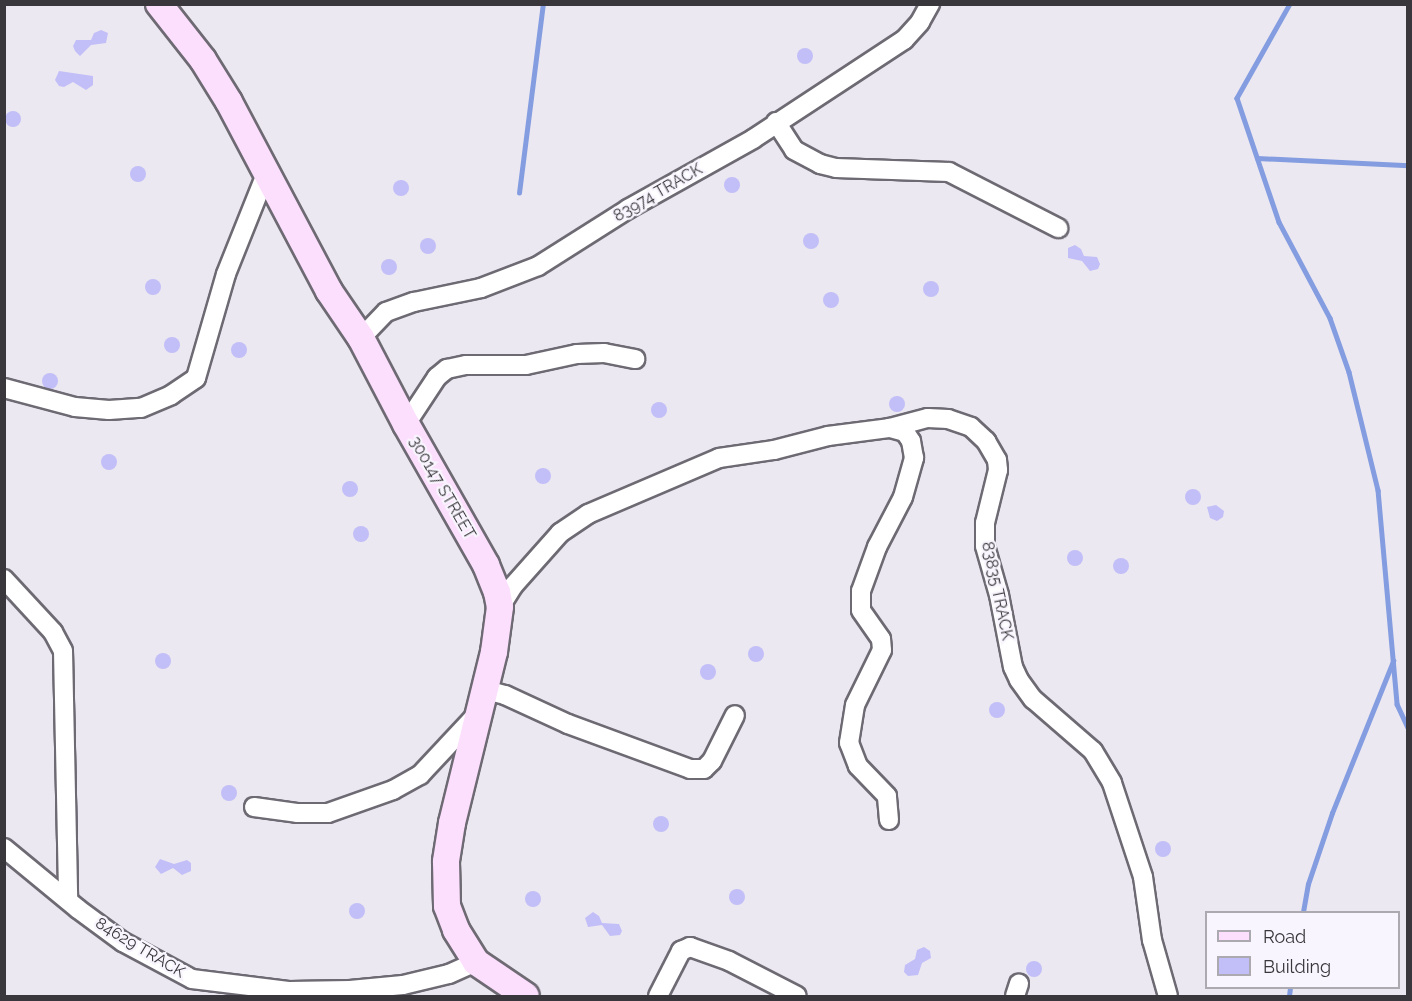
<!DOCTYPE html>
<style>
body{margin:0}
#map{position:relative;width:1412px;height:1001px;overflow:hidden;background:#ece8f1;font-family:Raleway,sans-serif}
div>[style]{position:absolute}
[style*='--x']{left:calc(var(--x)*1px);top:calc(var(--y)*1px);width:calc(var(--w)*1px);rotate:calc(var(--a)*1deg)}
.stream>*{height:4.5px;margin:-2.25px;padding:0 2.25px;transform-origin:2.25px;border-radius:2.25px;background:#849de0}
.building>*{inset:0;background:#c2bef8}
.round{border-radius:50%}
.roads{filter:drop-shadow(2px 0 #6e6a73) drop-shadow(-2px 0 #6e6a73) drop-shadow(0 2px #6e6a73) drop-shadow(0 -2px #6e6a73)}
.street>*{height:18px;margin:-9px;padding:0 9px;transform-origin:9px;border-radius:9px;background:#fff}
.secondary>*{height:26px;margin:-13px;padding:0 13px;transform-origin:13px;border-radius:13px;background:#fcdefd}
span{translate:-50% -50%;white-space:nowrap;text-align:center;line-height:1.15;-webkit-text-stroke:4.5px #f9f5fe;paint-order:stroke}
.street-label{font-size:16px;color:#39373b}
.frame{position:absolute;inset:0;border:6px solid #39373b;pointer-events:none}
.legend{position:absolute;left:1205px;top:911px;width:195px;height:78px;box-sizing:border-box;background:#f9f5fe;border:2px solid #aca9b0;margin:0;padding:8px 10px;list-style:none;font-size:18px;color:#39373b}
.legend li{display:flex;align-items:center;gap:12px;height:30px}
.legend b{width:30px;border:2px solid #aca9b0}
</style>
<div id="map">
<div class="stream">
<i style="--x:1290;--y:4;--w:108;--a:119.4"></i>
<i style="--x:1237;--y:98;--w:131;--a:71.3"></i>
<i style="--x:1279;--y:222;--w:109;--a:62"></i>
<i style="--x:1330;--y:318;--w:57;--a:70.6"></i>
<i style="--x:1349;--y:372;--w:122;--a:76.2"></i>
<i style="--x:1378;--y:490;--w:215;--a:84.9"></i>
<i style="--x:1397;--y:704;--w:26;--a:65"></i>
<i style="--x:1257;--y:158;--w:151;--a:2.7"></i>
<i style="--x:519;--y:193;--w:191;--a:-82.8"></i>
<i style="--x:1303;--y:912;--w:28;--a:-80"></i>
<i style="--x:1308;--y:884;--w:75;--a:-71.3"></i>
<i style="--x:1332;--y:813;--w:164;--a:-68.1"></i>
<i style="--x:1289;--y:996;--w:8;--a:-83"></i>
</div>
<div class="building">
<i style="clip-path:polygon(101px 30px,108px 33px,106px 43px,91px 45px,80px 56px,75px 51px,73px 46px,76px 40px,91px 40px,94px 33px)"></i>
<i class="round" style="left:797px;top:48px;width:16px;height:16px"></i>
<i style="clip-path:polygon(59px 71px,93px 76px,93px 85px,86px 90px,73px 82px,64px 87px,59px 86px,55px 80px)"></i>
<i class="round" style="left:5px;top:111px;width:16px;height:16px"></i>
<i class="round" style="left:130px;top:166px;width:16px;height:16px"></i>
<i class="round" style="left:724px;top:177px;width:16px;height:16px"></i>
<i class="round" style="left:393px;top:180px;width:16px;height:16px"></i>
<i class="round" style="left:803px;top:233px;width:16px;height:16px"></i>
<i class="round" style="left:420px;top:238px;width:16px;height:16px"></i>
<i style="clip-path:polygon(1075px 245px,1081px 249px,1084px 256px,1097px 257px,1100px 264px,1098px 269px,1090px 271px,1082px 261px,1068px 258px,1068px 248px)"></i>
<i class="round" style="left:381px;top:259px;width:16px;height:16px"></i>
<i class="round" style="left:145px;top:279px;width:16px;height:16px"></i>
<i class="round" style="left:923px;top:281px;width:16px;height:16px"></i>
<i class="round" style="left:823px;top:292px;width:16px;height:16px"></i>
<i class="round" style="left:164px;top:337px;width:16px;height:16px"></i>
<i class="round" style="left:231px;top:342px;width:16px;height:16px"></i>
<i class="round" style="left:42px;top:373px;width:16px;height:16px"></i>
<i class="round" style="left:889px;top:396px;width:16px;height:16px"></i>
<i class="round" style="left:651px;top:402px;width:16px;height:16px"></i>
<i class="round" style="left:101px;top:454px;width:16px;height:16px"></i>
<i class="round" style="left:535px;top:468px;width:16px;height:16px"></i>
<i class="round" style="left:342px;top:481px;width:16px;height:16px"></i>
<i class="round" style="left:1185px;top:489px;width:16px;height:16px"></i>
<i style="clip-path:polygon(1216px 505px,1224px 511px,1223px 517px,1217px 521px,1210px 518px,1207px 507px)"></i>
<i class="round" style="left:353px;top:526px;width:16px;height:16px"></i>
<i class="round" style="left:1067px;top:550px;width:16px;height:16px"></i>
<i class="round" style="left:1113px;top:558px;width:16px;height:16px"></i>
<i class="round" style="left:748px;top:646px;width:16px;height:16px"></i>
<i class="round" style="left:155px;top:653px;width:16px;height:16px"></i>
<i class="round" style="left:700px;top:664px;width:16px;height:16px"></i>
<i class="round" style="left:989px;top:702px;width:16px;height:16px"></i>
<i class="round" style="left:221px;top:785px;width:16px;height:16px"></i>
<i class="round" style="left:653px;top:816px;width:16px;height:16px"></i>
<i class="round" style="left:1155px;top:841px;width:16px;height:16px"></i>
<i style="clip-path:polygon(160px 859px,174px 864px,187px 860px,191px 863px,191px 871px,182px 875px,173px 868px,161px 874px,155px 867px)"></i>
<i class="round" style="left:729px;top:889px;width:16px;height:16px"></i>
<i class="round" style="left:525px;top:891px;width:16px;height:16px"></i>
<i class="round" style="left:349px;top:903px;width:16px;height:16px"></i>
<i style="clip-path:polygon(593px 912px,599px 916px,602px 923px,619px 924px,622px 931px,620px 935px,610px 936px,602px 925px,588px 927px,585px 918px)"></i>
<i style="clip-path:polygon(924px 947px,930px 951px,931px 958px,922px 963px,918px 975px,908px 976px,904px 972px,905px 965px,915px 959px,917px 950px)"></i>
<i class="round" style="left:1026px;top:961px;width:16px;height:16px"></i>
</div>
<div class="roads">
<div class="street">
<i style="--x:776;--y:122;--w:33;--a:57"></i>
<i style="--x:794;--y:150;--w:30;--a:28"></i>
<i style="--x:820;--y:164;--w:16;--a:14"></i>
<i style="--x:836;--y:168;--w:113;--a:2"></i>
<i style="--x:949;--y:172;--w:123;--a:27.2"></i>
<i style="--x:361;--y:338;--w:36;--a:-46"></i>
<i style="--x:386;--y:312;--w:30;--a:-20"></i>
<i style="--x:414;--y:302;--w:68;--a:-11.8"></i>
<i style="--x:481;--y:288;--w:61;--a:-21.1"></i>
<i style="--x:538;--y:266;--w:107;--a:-32.3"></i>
<i style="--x:628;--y:209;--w:143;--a:-29.2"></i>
<i style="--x:753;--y:139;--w:181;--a:-33.3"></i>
<i style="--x:904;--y:40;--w:24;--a:-48"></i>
<i style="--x:920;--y:22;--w:21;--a:-61"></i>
<i style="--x:4;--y:388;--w:73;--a:15"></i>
<i style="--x:75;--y:407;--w:34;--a:5"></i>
<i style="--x:109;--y:410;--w:32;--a:-4"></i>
<i style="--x:141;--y:408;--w:33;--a:-23"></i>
<i style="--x:171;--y:395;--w:30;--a:-34"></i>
<i style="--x:196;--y:378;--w:108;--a:-73.9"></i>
<i style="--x:226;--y:274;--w:108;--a:-68.2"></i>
<i style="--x:406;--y:424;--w:56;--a:-56.6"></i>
<i style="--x:437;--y:377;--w:13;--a:-39"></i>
<i style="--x:447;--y:369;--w:19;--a:-12"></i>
<i style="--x:466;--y:365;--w:60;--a:0"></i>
<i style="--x:526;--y:365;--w:52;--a:-12.2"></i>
<i style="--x:577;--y:354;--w:27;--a:-2"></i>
<i style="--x:604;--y:353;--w:32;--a:11"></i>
<i style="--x:4;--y:579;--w:72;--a:47.2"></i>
<i style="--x:53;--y:632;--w:21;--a:62"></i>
<i style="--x:63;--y:651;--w:249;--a:88.8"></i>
<i style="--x:500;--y:607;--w:25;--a:-58"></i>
<i style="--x:513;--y:586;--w:71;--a:-48.4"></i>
<i style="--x:560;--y:533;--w:34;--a:-34"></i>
<i style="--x:588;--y:514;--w:142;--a:-23.1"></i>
<i style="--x:719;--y:458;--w:56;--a:-8.3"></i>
<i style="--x:774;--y:450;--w:56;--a:-14.5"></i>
<i style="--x:828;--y:436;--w:63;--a:-7.4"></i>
<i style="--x:890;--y:428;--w:39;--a:-15"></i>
<i style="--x:928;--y:418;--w:20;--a:3"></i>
<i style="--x:948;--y:419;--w:24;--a:19"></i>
<i style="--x:971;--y:427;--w:21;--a:43"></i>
<i style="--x:986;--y:441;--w:22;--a:60"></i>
<i style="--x:997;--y:460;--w:10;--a:84"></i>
<i style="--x:998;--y:470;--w:55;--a:103.8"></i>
<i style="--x:985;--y:523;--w:23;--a:90"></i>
<i style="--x:985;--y:546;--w:51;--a:74.1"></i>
<i style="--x:999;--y:595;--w:73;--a:79"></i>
<i style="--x:1013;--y:667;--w:14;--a:65"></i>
<i style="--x:1019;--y:680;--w:24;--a:54"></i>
<i style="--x:1033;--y:699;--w:79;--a:40.9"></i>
<i style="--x:1093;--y:751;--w:37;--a:59"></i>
<i style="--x:1112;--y:783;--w:99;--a:71.7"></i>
<i style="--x:1143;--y:877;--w:64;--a:81.9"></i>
<i style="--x:1152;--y:940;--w:58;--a:74.1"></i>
<i style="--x:486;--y:690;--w:20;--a:15"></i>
<i style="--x:505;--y:695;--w:69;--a:24.7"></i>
<i style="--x:568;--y:724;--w:130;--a:20.2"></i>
<i style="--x:690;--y:769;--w:14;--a:0"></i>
<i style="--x:704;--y:769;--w:11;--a:-45"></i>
<i style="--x:712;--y:761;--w:51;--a:-63.4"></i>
<i style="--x:254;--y:807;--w:43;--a:7.9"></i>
<i style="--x:297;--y:813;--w:31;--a:0"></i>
<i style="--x:328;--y:813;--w:69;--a:-19.5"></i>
<i style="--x:393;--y:790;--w:31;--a:-29"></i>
<i style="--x:420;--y:775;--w:86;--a:-46.9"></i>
<i style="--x:889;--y:820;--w:24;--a:-95"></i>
<i style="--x:887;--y:796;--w:42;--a:-134"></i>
<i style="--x:858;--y:766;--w:25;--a:-111"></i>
<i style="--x:849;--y:743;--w:38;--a:-81"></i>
<i style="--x:855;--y:705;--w:61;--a:-63.9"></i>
<i style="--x:882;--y:650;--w:11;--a:-95"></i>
<i style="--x:881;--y:639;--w:35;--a:-125"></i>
<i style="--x:861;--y:610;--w:19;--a:-90"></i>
<i style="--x:861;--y:591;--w:47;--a:-70"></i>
<i style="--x:877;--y:547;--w:56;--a:-62.5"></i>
<i style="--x:903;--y:497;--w:41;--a:-74.2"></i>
<i style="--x:914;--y:458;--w:17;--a:-100"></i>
<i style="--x:911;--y:441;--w:11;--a:-124"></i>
<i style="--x:905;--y:432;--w:16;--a:-165"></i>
<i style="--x:4;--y:848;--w:96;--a:39.5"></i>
<i style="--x:78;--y:909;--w:56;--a:36.3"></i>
<i style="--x:123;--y:942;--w:78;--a:28.2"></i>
<i style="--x:192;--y:979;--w:99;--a:7"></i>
<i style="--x:290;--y:991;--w:60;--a:-1"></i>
<i style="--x:350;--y:990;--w:53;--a:-5.4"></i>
<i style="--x:403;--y:985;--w:47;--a:-13.4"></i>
<i style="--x:449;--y:974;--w:30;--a:-24"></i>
<i style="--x:658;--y:996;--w:51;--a:-62.9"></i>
<i style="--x:681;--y:951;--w:10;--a:-24"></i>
<i style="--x:690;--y:947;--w:41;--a:19.7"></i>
<i style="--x:729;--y:961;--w:76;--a:27.2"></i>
<i style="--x:1015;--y:996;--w:13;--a:-72"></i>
</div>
<div class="secondary">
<i style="--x:159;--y:4;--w:71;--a:51.8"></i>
<i style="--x:203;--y:60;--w:49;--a:58.2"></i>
<i style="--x:229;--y:102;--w:214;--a:62.1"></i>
<i style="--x:329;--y:291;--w:57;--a:55.8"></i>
<i style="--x:361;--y:338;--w:97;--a:62.4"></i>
<i style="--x:406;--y:424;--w:162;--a:60.4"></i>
<i style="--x:486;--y:565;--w:29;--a:68"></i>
<i style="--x:497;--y:592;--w:15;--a:79"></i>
<i style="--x:500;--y:607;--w:45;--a:97.6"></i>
<i style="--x:494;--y:652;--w:176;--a:103.8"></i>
<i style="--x:452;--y:823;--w:39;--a:99"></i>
<i style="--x:446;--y:862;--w:44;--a:88.7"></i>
<i style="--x:447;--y:906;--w:26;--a:69"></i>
<i style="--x:456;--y:930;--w:38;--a:58"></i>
<i style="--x:476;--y:962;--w:60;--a:34.2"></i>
</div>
</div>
<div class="street-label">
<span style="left:658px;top:193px;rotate:-30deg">83974 TRACK</span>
<span style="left:442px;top:488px;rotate:60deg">300147 STREET</span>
<span style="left:997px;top:591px;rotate:78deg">83835 TRACK</span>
<span style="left:140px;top:948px;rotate:31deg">84629 TRACK</span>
</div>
<div class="frame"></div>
<ul class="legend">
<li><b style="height:8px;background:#fcdefd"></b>Road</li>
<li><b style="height:16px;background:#c2bef8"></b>Building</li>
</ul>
</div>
